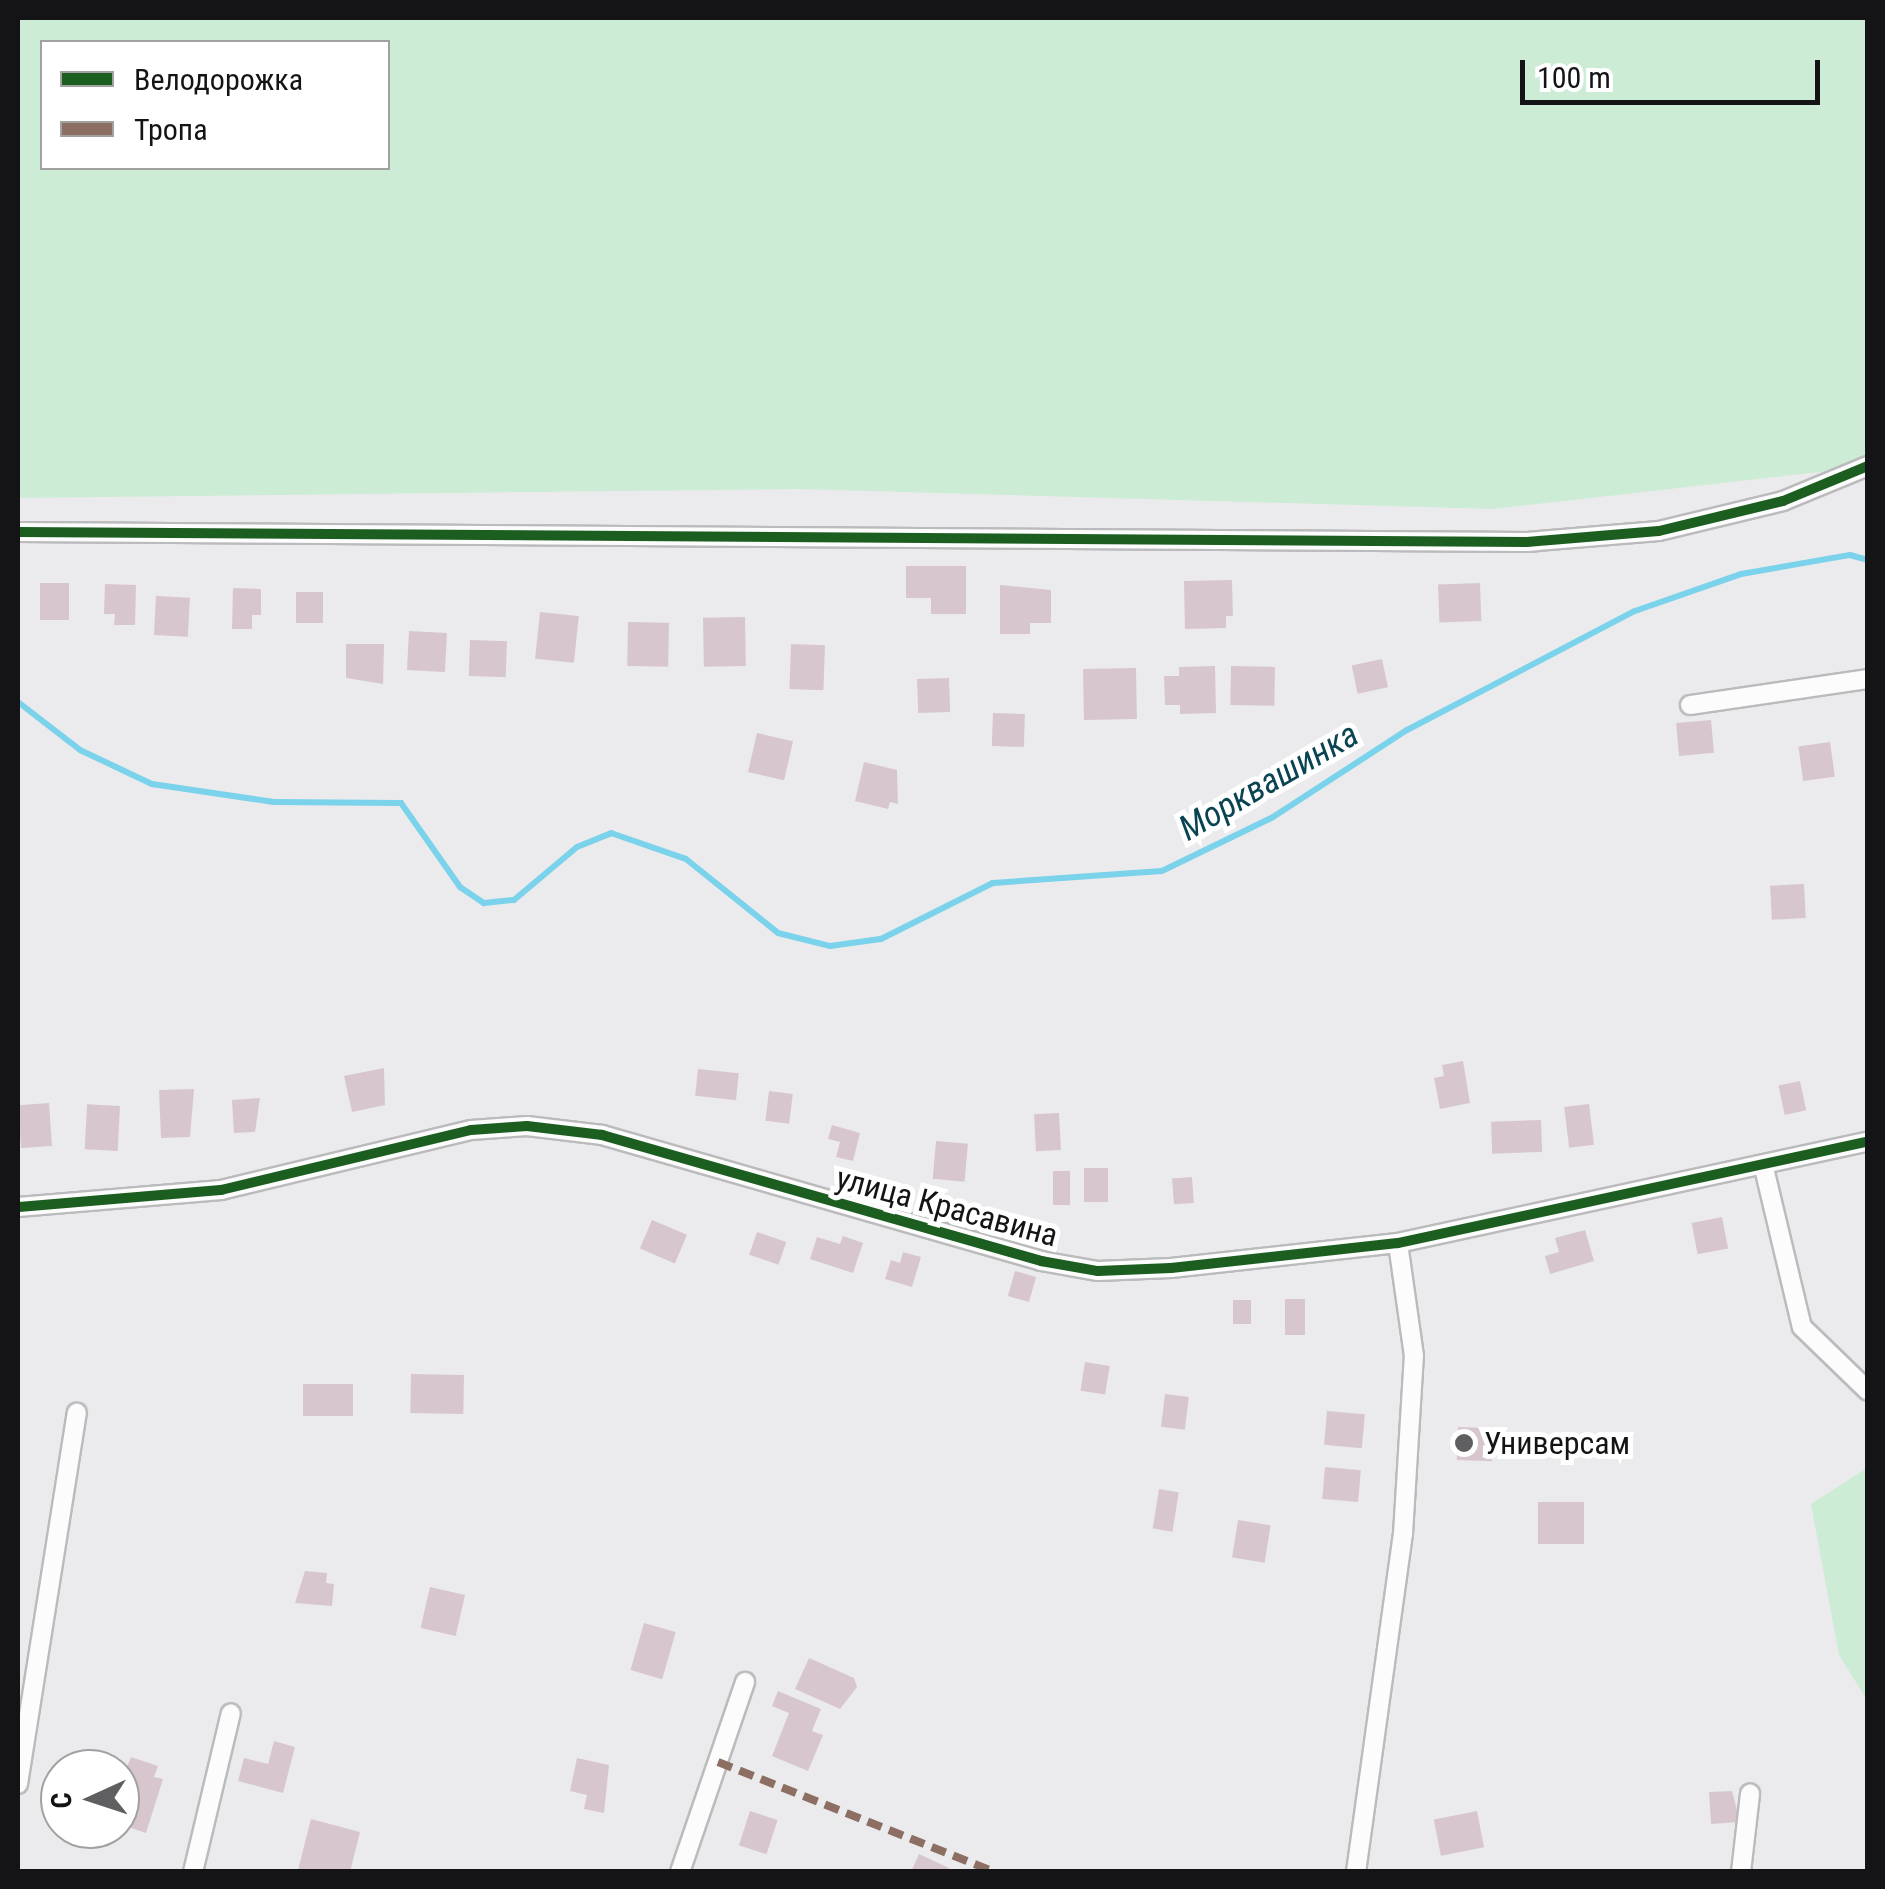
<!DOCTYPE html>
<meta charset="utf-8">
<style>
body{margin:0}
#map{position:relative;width:1885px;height:1889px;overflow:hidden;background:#ebebed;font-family:"Roboto Condensed",sans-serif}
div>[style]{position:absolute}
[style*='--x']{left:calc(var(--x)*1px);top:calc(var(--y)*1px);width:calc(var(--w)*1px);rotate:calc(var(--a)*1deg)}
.green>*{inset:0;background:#cdecd5}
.stream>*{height:6px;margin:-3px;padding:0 3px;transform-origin:3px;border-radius:3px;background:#7ad2eb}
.building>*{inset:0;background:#d8c6ce;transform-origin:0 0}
.roads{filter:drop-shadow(2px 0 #bbbbbd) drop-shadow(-2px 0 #bbbbbd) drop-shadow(0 2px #bbbbbd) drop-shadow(0 -2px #bbbbbd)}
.minor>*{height:18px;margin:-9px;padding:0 9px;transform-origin:9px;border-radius:9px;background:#fcfcfc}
.quiet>*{height:8px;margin-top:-4px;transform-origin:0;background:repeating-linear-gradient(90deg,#8d6e63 0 15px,transparent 0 23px)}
.cycleway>*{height:10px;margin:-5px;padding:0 5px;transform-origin:5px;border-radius:5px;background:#1b5e20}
.dots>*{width:28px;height:28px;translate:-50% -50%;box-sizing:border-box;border:5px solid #fff;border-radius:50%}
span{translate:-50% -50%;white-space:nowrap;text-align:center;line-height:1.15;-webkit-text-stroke:10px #fff;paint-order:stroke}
.street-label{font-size:32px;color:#141416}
.poi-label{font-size:32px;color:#141416}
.left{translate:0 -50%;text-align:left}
.water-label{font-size:35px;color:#0a4351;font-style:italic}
.frame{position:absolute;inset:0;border:20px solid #141416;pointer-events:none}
.legend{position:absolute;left:40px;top:40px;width:350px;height:130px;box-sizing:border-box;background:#fff;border:2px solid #a1a1a2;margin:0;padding:12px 18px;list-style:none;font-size:30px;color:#141416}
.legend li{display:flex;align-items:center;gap:20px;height:50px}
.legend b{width:50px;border:2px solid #a1a1a2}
.north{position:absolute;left:40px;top:1749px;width:100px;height:100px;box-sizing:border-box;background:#fff;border:2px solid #a1a1a2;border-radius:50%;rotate:267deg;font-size:28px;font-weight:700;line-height:40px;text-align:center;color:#141416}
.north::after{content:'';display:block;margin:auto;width:35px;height:45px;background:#5f5f61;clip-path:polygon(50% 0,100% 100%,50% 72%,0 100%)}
.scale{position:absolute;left:1520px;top:60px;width:300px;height:45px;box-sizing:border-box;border:5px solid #141416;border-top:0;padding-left:12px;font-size:30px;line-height:35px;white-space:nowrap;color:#141416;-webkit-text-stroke:8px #fff;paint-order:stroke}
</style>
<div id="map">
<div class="green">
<i style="clip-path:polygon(evenodd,18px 18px,1867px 18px,1867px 455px,1838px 470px,1493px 509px,797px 489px,18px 498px,18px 18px,42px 42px,388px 42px,388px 168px,42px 168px,42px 42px)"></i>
<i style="clip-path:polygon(1867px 1468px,1867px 1700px,1839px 1655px,1811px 1504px)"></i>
</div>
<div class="stream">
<i style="--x:18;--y:702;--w:78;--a:37.7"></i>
<i style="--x:80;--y:750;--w:80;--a:25.3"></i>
<i style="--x:152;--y:784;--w:123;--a:8.4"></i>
<i style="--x:274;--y:802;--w:127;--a:0.5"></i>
<i style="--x:401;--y:803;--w:103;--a:54.9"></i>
<i style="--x:460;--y:887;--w:29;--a:34"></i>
<i style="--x:484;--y:903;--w:30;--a:-6"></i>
<i style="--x:514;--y:900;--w:82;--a:-40.1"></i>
<i style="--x:577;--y:847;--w:37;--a:-22"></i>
<i style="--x:611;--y:833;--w:79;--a:19.1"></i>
<i style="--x:686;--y:859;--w:118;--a:38.8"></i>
<i style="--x:778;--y:933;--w:54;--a:14"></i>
<i style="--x:830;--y:946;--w:51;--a:-7.8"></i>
<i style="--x:881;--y:939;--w:125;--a:-26.6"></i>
<i style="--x:993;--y:883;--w:169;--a:-4.1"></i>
<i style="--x:1162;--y:871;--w:123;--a:-25.9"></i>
<i style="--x:1273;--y:817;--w:160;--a:-33"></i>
<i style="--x:1407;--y:730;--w:257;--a:-27.6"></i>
<i style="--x:1635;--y:611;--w:112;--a:-19.2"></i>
<i style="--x:1741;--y:574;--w:111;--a:-9.9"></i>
<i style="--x:1850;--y:555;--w:19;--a:16"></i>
</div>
<div class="building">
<i style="clip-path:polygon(906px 566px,966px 566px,966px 614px,931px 614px,931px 598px,906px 598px)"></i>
<i style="clip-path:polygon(1232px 580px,1233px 616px,1226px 616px,1226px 628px,1185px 629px,1184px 581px)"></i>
<i style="left:40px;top:583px;width:29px;height:37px"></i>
<i style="left:1480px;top:583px;width:38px;height:42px;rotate:88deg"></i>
<i style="clip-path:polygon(105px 584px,136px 585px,135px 625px,114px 625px,115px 614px,104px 614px)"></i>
<i style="clip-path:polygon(1000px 585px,1051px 590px,1051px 623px,1030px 623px,1030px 634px,1000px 634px)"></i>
<i style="clip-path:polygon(233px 588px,261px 589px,261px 615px,252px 615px,252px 629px,232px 629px)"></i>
<i style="left:296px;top:592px;width:27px;height:31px"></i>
<i style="left:156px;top:596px;width:34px;height:39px;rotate:3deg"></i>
<i style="left:540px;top:612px;width:39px;height:47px;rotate:6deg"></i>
<i style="left:745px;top:617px;width:49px;height:42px;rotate:89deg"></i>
<i style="left:628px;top:622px;width:41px;height:44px;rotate:1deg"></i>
<i style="left:409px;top:631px;width:38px;height:39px;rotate:3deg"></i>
<i style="left:470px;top:640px;width:37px;height:36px;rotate:2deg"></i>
<i style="clip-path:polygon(346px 644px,384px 644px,383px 684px,346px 678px)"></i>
<i style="left:791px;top:644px;width:34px;height:45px;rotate:2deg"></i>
<i style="left:1382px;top:659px;width:29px;height:31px;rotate:78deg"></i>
<i style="clip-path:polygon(1215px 666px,1216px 713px,1180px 714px,1180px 705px,1165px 705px,1164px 676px,1179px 676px,1179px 667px)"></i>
<i style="left:1231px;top:666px;width:44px;height:39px;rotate:1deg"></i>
<i style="left:1136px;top:668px;width:51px;height:53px;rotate:89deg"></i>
<i style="left:949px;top:678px;width:34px;height:32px;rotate:88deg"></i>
<i style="left:993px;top:713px;width:32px;height:33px;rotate:2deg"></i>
<i style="left:1711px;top:720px;width:33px;height:35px;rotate:85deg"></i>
<i style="left:757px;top:733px;width:37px;height:40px;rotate:13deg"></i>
<i style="left:1830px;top:742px;width:35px;height:32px;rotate:82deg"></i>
<i style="clip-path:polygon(864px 762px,897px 770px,898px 804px,890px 802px,888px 809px,855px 801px)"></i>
<i style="left:1804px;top:884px;width:34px;height:34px;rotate:87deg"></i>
<i style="clip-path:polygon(1463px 1061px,1470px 1103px,1440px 1109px,1434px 1078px,1444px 1076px,1442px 1065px)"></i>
<i style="clip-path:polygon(384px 1068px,385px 1105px,352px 1112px,344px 1076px)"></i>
<i style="left:698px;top:1069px;width:41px;height:27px;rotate:6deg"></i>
<i style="left:1800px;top:1081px;width:30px;height:22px;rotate:78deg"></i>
<i style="clip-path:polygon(194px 1089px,190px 1137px,161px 1138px,159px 1090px)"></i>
<i style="left:769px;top:1091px;width:24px;height:30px;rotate:7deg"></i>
<i style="clip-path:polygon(260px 1098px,255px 1132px,234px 1133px,232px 1100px)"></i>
<i style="left:49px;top:1103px;width:43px;height:31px;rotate:86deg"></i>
<i style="left:1589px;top:1104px;width:41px;height:25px;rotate:83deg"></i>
<i style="left:120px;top:1106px;width:45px;height:33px;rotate:93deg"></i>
<i style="left:1059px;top:1113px;width:37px;height:25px;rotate:87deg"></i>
<i style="left:1541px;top:1120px;width:32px;height:50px;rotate:88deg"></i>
<i style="clip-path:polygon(832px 1125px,860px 1133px,853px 1161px,836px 1157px,840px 1142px,828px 1139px)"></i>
<i style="left:936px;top:1141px;width:32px;height:38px;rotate:5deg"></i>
<i style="left:1084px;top:1168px;width:24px;height:34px"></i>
<i style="left:1053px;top:1171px;width:17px;height:34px"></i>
<i style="left:1192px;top:1177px;width:26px;height:20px;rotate:86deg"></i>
<i style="left:1722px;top:1217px;width:32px;height:31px;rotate:79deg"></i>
<i style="left:652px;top:1220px;width:38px;height:31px;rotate:23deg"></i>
<i style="clip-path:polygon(1585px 1230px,1594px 1261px,1550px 1274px,1545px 1256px,1559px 1252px,1555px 1238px)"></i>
<i style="left:757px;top:1232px;width:31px;height:24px;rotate:19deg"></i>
<i style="clip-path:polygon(843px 1236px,863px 1243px,853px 1273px,810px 1259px,817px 1237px,840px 1244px)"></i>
<i style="clip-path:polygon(903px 1252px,921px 1257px,912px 1287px,885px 1279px,891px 1260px,900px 1263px)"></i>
<i style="left:1015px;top:1271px;width:22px;height:26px;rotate:16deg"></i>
<i style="left:1285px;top:1299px;width:20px;height:36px"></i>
<i style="left:1233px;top:1300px;width:18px;height:24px"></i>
<i style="left:1085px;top:1362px;width:25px;height:29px;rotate:9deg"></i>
<i style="left:411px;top:1374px;width:53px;height:39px;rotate:1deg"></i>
<i style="left:303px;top:1384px;width:50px;height:32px"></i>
<i style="left:1165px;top:1394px;width:24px;height:33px;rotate:7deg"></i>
<i style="left:1327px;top:1411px;width:38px;height:34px;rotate:5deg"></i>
<i style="left:1458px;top:1427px;width:35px;height:33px;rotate:2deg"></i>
<i style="left:1325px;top:1467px;width:36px;height:32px;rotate:5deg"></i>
<i style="left:1159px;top:1489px;width:20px;height:40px;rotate:9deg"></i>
<i style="left:1584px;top:1502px;width:42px;height:46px;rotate:90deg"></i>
<i style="left:1238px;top:1520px;width:33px;height:38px;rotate:9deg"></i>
<i style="clip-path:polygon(305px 1571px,327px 1573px,326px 1583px,334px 1584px,332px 1606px,295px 1603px)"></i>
<i style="left:430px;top:1587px;width:36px;height:42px;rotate:13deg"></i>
<i style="left:644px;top:1623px;width:33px;height:49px;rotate:16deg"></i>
<i style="clip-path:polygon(809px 1658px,854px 1678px,857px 1687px,840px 1709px,795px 1689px)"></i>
<i style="clip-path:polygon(778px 1691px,821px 1709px,812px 1731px,823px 1735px,808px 1771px,772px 1756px,789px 1713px,772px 1706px)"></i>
<i style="clip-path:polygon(274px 1741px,295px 1747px,283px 1793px,238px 1781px,244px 1758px,268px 1764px)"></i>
<i style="clip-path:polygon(131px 1757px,158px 1766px,154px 1777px,163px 1779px,146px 1833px,120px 1824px,117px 1769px,127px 1767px)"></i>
<i style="clip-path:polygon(577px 1758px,609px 1765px,604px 1813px,584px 1809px,587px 1795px,570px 1791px)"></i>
<i style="clip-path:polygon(1732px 1791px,1740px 1822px,1711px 1824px,1709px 1792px)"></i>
<i style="left:750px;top:1811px;width:29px;height:36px;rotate:18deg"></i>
<i style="left:1477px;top:1811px;width:37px;height:44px;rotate:79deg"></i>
<i style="clip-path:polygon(311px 1819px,360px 1832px,350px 1872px,298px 1870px)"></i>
<i style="clip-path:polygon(919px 1854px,949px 1868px,947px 1872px,911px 1872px)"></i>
</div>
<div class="roads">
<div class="minor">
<i style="--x:18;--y:532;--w:1509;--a:0.38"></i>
<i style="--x:1527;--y:542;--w:132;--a:-4.8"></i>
<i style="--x:1659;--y:531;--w:128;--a:-13.6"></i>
<i style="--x:1783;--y:501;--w:92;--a:-22.4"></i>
<i style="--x:1690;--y:705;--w:180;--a:-8.3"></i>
<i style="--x:1764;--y:1168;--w:163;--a:76.6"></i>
<i style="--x:1802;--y:1327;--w:92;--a:44.1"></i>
<i style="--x:18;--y:1207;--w:204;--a:-4.8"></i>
<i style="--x:221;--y:1190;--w:257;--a:-13.5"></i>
<i style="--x:471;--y:1130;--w:56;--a:-4.1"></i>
<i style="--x:527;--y:1126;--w:76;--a:6.8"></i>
<i style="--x:602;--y:1135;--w:457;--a:16"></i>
<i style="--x:1041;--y:1261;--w:58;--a:10"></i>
<i style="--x:1098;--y:1271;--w:73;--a:-2.4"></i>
<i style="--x:1171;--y:1268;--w:228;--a:-6.3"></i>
<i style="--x:1398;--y:1243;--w:481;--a:-12.2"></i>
<i style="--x:18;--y:1784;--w:376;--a:-81"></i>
<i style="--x:193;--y:1872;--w:163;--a:-76.6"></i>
<i style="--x:680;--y:1872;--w:201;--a:-71.1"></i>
<i style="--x:1356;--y:1872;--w:341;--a:-82.1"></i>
<i style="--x:1403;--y:1534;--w:178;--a:-86.5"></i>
<i style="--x:1414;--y:1356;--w:114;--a:-98.1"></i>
<i style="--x:1741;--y:1872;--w:79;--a:-83.4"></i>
</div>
</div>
<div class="quiet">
<i style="--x:718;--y:1762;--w:297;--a:21.7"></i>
</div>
<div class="cycleway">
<i style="--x:18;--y:532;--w:1509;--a:0.38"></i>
<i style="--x:1527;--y:542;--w:132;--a:-4.8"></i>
<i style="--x:1659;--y:531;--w:128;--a:-13.6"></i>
<i style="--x:1783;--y:501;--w:92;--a:-22.4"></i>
<i style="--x:18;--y:1207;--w:204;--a:-4.8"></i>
<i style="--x:221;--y:1190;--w:257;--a:-13.5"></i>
<i style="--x:471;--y:1130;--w:56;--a:-4.1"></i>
<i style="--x:527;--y:1126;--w:76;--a:6.8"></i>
<i style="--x:602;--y:1135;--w:457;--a:16"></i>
<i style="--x:1041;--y:1261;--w:58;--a:10"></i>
<i style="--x:1098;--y:1271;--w:73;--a:-2.4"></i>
<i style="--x:1171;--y:1268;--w:228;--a:-6.3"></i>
<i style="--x:1398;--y:1243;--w:481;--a:-12.2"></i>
</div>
<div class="dots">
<i style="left:1464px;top:1443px;background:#5f5f61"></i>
</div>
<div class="street-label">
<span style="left:947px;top:1207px;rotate:15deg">улица Красавина</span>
</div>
<div class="poi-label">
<span class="left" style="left:1484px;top:1443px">Универсам</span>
</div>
<div class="water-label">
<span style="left:1269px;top:782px;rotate:-30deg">Морквашинка</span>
</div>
<div class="frame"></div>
<ul class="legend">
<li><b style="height:12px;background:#1b5e20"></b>Велодорожка</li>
<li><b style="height:12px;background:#8d6e63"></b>Тропа</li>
</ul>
<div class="north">С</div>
<div class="scale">100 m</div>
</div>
